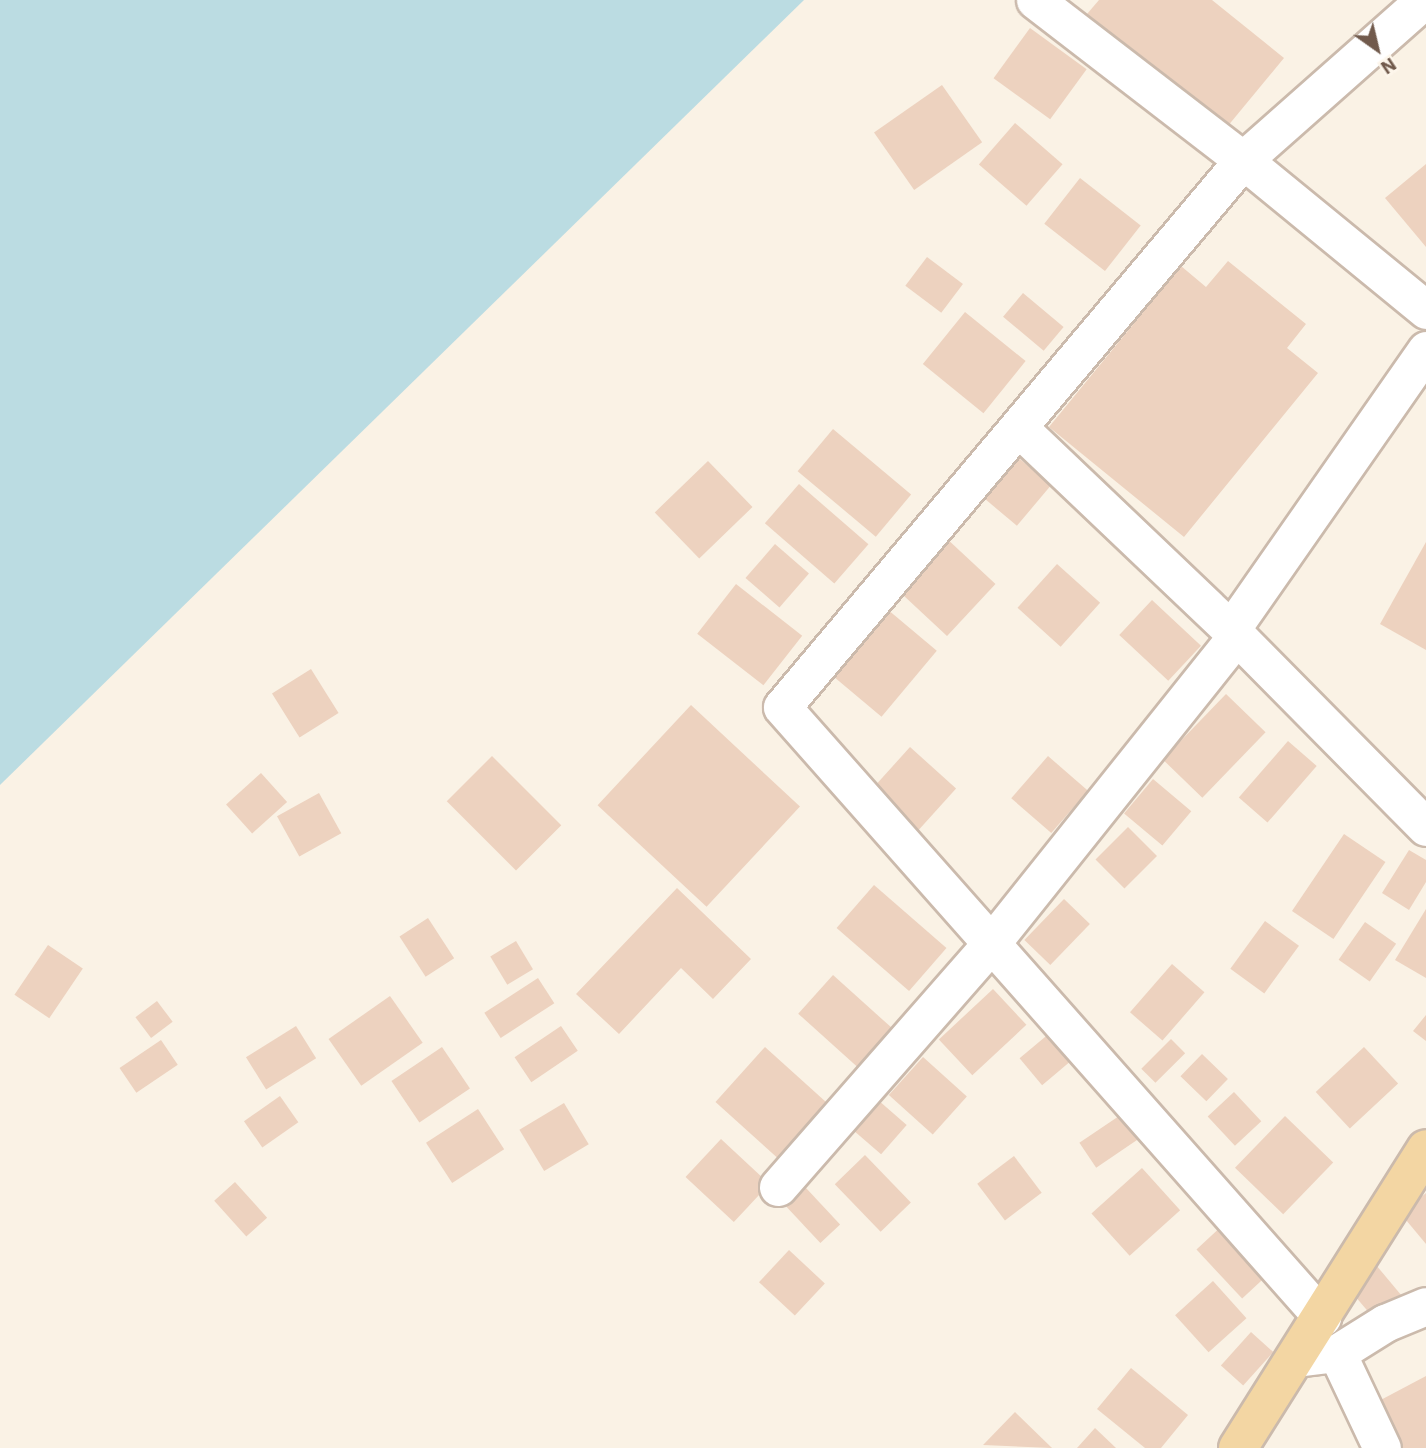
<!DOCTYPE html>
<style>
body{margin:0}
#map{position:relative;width:1426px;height:1448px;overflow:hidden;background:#faf2e5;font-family:"IBM Plex Sans",sans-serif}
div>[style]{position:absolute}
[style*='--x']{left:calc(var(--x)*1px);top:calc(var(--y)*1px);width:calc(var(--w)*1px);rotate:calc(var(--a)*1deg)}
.water>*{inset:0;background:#bbdce2}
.building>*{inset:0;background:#edd2bf;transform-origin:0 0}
.roads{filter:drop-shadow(2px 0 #cbbaac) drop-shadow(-2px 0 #cbbaac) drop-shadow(0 2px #cbbaac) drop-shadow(0 -2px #cbbaac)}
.street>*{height:37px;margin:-18.5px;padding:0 18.5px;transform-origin:18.5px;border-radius:18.5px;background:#fff}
.primary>*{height:38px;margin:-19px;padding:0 19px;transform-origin:19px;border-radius:19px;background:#f3d6a3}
span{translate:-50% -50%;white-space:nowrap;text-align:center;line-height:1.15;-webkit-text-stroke:7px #fdf6eb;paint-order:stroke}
.north{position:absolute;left:1342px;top:14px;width:70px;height:70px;-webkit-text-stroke:5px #fdf6eb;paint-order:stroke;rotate:146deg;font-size:19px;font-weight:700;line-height:28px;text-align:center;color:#715a4c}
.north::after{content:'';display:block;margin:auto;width:24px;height:32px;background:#715a4c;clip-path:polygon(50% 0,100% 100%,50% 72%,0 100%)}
</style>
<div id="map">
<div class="water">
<i style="clip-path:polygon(0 0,804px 0,0 785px)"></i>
</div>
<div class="building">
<i style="clip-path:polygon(1099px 0,1212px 0,1284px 58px,1227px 127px,1087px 14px)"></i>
<i style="left:1030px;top:28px;width:70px;height:62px;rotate:36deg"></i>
<i style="left:942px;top:85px;width:70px;height:83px;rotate:55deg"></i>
<i style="left:1015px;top:123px;width:63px;height:55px;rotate:41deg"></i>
<i style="clip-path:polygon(1426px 164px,1426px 247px,1385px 198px)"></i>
<i style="left:1080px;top:178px;width:77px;height:58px;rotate:38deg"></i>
<i style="left:927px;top:257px;width:45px;height:36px;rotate:37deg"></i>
<i style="clip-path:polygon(1228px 261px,1306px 324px,1287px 348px,1318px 373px,1184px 537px,1049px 427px,1181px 266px,1206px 287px)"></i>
<i style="left:1023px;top:293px;width:53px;height:31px;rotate:40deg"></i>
<i style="left:965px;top:312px;width:78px;height:67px;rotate:39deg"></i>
<i style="left:833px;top:429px;width:102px;height:55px;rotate:40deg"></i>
<i style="left:1015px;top:455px;width:47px;height:53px;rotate:40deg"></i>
<i style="left:708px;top:461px;width:64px;height:74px;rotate:46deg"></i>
<i style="left:799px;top:484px;width:92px;height:52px;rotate:41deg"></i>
<i style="left:945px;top:537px;width:69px;height:71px;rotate:43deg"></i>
<i style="clip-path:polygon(1426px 542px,1426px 650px,1380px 624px)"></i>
<i style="left:775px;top:544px;width:45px;height:45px;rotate:41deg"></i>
<i style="left:1057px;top:564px;width:58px;height:59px;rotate:42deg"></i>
<i style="left:736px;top:584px;width:84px;height:63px;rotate:38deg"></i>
<i style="left:1152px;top:600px;width:67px;height:48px;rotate:43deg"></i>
<i style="left:887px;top:609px;width:65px;height:86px;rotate:40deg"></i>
<i style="left:311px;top:669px;width:52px;height:46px;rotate:58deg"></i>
<i style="left:1226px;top:694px;width:55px;height:91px;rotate:44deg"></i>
<i style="left:691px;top:705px;width:149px;height:137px;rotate:43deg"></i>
<i style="left:1288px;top:741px;width:38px;height:75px;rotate:41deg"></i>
<i style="left:910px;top:747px;width:62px;height:59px;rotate:42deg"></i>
<i style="left:492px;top:756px;width:98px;height:64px;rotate:45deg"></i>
<i style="left:1048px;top:756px;width:53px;height:56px;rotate:41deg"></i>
<i style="left:261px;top:773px;width:39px;height:47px;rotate:48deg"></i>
<i style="left:1153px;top:779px;width:50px;height:45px;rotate:40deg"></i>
<i style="left:319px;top:793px;width:46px;height:48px;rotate:61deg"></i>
<i style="left:1128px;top:827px;width:41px;height:46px;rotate:45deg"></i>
<i style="left:1344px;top:834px;width:50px;height:93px;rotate:34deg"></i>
<i style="clip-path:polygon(1409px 850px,1426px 860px,1426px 882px,1409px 910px,1382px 893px)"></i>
<i style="left:874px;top:885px;width:96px;height:57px;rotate:41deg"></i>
<i style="clip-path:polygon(677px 888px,751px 959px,713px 999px,681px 968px,619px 1034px,576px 994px)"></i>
<i style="left:1064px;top:899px;width:36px;height:57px;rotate:44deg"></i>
<i style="clip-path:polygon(1426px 909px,1426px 978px,1395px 960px)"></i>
<i style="left:428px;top:918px;width:48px;height:34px;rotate:57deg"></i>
<i style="left:1265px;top:921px;width:42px;height:59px;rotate:36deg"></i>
<i style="left:1365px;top:922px;width:38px;height:46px;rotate:35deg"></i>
<i style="left:516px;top:941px;width:33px;height:30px;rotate:59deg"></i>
<i style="left:48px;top:945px;width:42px;height:60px;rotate:34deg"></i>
<i style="left:1172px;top:964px;width:43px;height:64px;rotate:41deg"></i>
<i style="left:833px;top:975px;width:82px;height:52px;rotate:42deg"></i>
<i style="left:538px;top:978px;width:30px;height:64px;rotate:57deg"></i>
<i style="left:993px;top:989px;width:49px;height:74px;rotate:47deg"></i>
<i style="left:390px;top:996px;width:57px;height:75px;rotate:55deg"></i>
<i style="left:157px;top:1001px;width:26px;height:27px;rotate:53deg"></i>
<i style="clip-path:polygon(1426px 1015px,1426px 1041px,1413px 1031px)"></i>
<i style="left:296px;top:1026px;width:38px;height:59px;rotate:58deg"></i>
<i style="left:561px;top:1026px;width:30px;height:56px;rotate:56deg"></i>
<i style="left:1051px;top:1032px;width:35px;height:41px;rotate:50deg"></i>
<i style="left:1171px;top:1039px;width:20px;height:42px;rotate:45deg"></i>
<i style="left:161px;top:1040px;width:30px;height:50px;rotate:56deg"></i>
<i style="left:442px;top:1047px;width:50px;height:61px;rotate:56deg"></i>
<i style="left:765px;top:1047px;width:91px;height:74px;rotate:42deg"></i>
<i style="left:1364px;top:1047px;width:50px;height:66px;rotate:47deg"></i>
<i style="left:1202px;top:1054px;width:36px;height:31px;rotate:44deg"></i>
<i style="left:923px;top:1057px;width:59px;height:51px;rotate:42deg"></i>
<i style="left:1234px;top:1092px;width:40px;height:36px;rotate:47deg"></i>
<i style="left:280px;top:1096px;width:32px;height:44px;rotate:55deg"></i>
<i style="left:878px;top:1100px;width:38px;height:39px;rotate:41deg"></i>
<i style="left:564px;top:1103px;width:48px;height:52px;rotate:59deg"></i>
<i style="left:478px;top:1109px;width:48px;height:62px;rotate:57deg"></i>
<i style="left:1125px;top:1112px;width:30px;height:55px;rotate:56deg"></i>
<i style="left:1285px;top:1116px;width:67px;height:72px;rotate:44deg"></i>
<i style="left:721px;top:1139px;width:66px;height:52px;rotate:43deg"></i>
<i style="left:865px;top:1155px;width:66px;height:42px;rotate:46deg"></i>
<i style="left:1014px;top:1156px;width:46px;height:46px;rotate:53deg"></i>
<i style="left:1142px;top:1168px;width:57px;height:68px;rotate:48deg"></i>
<i style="left:235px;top:1182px;width:48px;height:28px;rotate:48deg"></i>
<i style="left:806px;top:1188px;width:50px;height:27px;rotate:47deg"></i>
<i style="clip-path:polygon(1426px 1193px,1426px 1244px,1401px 1214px)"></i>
<i style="left:1225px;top:1223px;width:67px;height:39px;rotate:47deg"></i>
<i style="left:789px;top:1250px;width:49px;height:44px;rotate:43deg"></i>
<i style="left:1376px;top:1265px;width:40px;height:36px;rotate:50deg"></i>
<i style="left:1213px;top:1281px;width:50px;height:51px;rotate:48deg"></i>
<i style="left:1251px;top:1332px;width:30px;height:45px;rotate:42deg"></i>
<i style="clip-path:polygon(1131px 1368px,1188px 1415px,1161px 1448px,1145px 1448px,1097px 1409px)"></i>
<i style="clip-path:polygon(1426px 1376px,1426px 1448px,1398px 1448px,1375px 1403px)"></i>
<i style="clip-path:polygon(1015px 1412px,1052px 1448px,983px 1445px)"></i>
<i style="clip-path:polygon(1095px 1428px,1116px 1448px,1077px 1448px)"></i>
</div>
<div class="roads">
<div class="street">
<i style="--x:1035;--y:0;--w:262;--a:37.6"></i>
<i style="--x:1243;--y:160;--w:715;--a:130.12"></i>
<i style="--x:782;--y:707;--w:815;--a:48.48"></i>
<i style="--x:1424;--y:0;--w:242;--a:138.5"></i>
<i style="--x:1243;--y:160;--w:237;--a:39.3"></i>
<i style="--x:1426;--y:350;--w:341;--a:124.9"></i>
<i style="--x:1231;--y:630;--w:277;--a:45.3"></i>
<i style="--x:1020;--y:429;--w:291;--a:43.6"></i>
<i style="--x:778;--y:1187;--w:327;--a:-48.8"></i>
<i style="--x:993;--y:941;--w:391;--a:-51.4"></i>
<i style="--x:1337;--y:1353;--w:57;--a:-32"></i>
<i style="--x:1385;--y:1323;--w:44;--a:-22.5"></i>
<i style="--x:1296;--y:1358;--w:41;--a:-7"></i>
<i style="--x:1337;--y:1353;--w:105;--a:64.7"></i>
</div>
<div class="primary">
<i style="--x:1238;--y:1448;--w:353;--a:-57.8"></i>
</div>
</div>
<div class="north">N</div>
</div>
